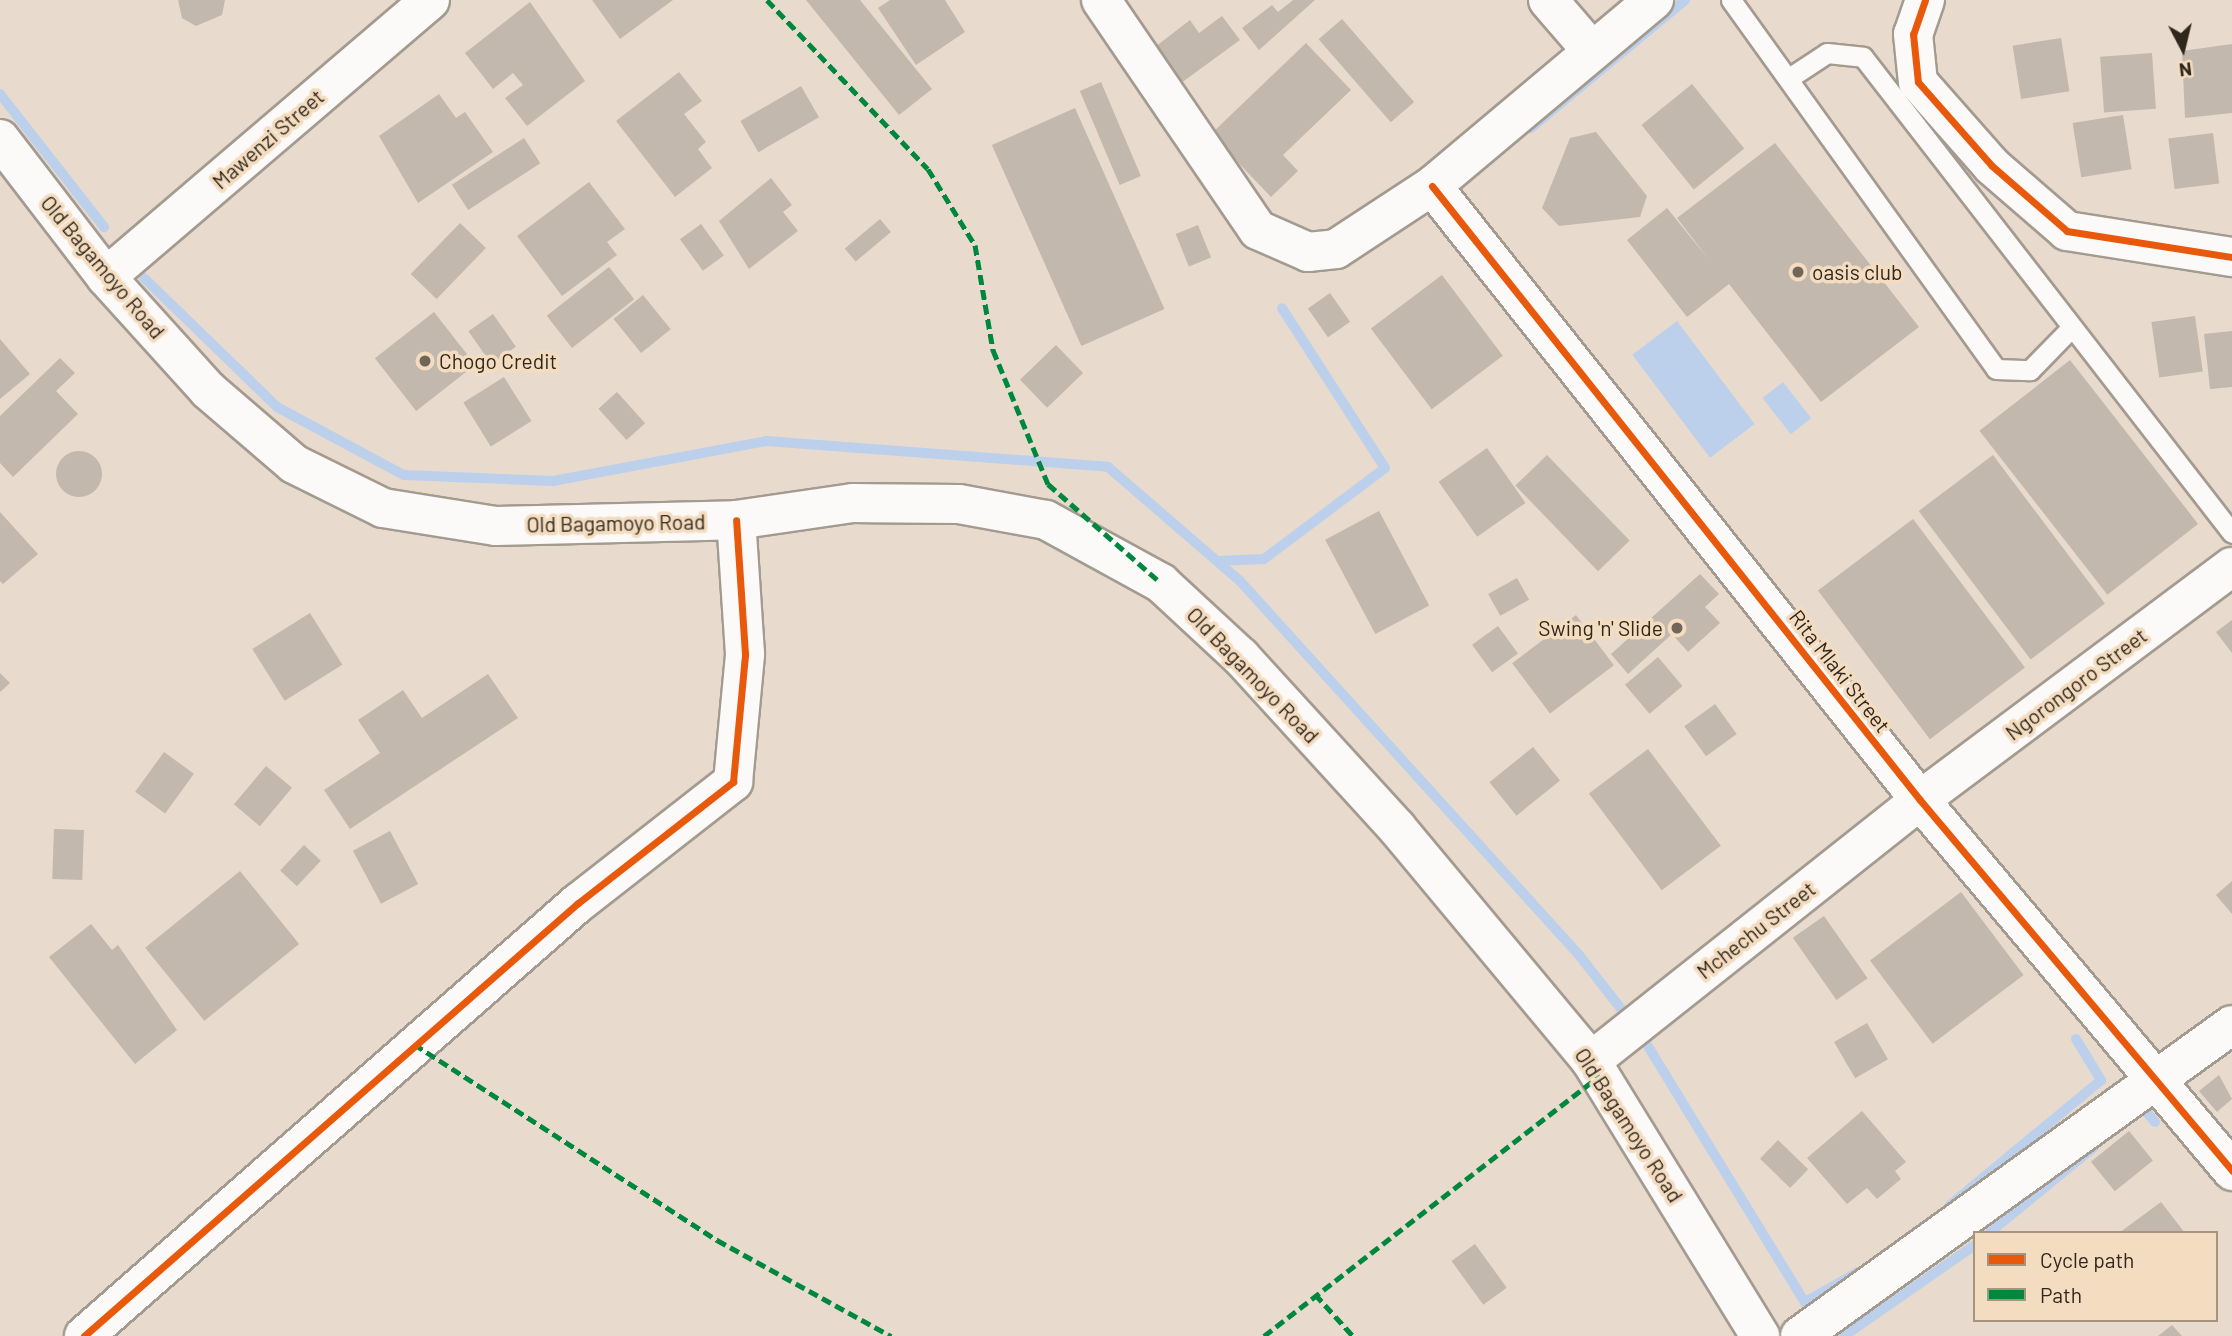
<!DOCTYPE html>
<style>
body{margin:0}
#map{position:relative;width:2232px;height:1336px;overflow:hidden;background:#e8dbcd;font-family:Barlow,sans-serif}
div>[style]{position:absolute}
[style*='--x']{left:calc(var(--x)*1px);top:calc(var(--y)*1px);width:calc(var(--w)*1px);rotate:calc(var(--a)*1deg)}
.water>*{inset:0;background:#bcd0ec;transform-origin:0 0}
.stream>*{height:10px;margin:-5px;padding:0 5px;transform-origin:5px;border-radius:5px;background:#bcd0ec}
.building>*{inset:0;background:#c2b8ad;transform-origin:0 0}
.round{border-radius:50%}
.roads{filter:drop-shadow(2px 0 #a49b90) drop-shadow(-2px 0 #a49b90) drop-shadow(0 2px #a49b90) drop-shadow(0 -2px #a49b90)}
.service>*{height:19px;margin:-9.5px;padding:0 9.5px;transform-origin:9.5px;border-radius:9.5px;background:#fcfaf8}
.minor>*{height:38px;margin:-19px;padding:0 19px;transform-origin:19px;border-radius:19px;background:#fcfaf8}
.primary>*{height:38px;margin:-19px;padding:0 19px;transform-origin:19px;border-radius:19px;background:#fcfaf8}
.quiet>*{height:5px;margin-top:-2.5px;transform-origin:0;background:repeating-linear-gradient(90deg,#00873e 0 10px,transparent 0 15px)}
.cycleway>*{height:7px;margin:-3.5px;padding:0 3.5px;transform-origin:3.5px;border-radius:3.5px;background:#e8590c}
.dots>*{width:19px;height:19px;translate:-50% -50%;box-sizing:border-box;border:4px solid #f4dcc1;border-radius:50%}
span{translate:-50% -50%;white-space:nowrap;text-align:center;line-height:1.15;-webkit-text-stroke:7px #f4dcc1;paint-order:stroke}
.street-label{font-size:21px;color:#30271c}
.poi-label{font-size:21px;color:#30271c}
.left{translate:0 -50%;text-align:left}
.right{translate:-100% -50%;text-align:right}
.legend{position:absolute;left:1973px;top:1231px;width:245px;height:91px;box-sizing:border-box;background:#f4dcc1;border:2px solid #a6947f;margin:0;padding:9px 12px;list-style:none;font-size:21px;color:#30271c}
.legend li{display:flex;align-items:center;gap:14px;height:35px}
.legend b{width:35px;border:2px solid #a6947f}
.north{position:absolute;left:2148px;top:14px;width:70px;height:70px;-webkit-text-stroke:5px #f4dcc1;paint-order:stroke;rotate:173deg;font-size:19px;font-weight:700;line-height:28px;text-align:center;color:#30271c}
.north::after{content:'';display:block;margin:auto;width:24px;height:32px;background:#30271c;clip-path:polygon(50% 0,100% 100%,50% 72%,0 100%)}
</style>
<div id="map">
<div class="water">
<i style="left:1677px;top:321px;width:129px;height:56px;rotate:53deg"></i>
<i style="left:1783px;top:382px;width:46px;height:26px;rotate:52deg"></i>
</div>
<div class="stream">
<i style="--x:0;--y:94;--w:169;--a:52"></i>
<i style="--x:1531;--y:128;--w:200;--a:-39.7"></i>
<i style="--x:144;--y:278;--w:185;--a:44.1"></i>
<i style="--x:277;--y:407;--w:144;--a:28.2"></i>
<i style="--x:404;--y:475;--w:149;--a:2.3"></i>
<i style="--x:553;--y:481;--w:217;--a:-10.6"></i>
<i style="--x:766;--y:441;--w:343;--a:4.3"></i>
<i style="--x:1108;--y:467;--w:174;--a:40.8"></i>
<i style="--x:1240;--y:581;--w:505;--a:47.81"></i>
<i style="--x:1579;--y:955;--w:81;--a:52"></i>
<i style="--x:1218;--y:561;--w:46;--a:-2.5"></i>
<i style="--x:1264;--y:559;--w:151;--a:-36.9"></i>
<i style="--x:1385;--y:468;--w:190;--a:-122.8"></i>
<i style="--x:1638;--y:1030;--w:324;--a:58.5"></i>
<i style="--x:2134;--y:1116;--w:12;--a:-35"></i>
<i style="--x:2144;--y:1109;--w:17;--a:50"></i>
<i style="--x:1950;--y:1205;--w:196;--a:-39.6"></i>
<i style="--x:2101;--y:1080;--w:48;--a:-121.4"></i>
<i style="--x:1989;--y:1233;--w:136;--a:-39.3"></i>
<i style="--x:1805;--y:1302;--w:61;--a:-29.5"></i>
<i style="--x:1844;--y:1336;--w:160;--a:-34.8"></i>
</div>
<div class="building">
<i style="clip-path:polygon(178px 0,225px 0,222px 15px,196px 26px,182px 18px)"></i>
<i style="clip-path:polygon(592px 0,673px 0,620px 39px)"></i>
<i style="clip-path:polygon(806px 0,860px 0,932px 89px,899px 115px)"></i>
<i style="clip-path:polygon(890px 0,945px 0,965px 32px,916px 65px,878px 8px)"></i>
<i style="clip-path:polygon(1293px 0,1315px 0,1259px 50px,1242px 28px,1272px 5px,1278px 12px)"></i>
<i style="clip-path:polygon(530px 2px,585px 81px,527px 126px,505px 98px,523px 85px,513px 73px,493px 89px,465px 53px)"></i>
<i style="clip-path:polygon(1222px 16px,1240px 40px,1181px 83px,1155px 47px,1190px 20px,1199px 33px)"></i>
<i style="left:1342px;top:19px;width:110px;height:31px;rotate:49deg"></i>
<i style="left:2061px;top:38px;width:54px;height:49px;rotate:81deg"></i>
<i style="clip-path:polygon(1306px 43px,1351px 90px,1283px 155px,1298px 171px,1271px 197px,1211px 134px)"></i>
<i style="clip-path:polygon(2232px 44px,2232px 113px,2185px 118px,2182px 51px)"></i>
<i style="left:2152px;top:53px;width:56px;height:52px;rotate:86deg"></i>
<i style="clip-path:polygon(679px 72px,702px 101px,684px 114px,706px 142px,698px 149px,712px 168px,675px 197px,616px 121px)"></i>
<i style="left:1101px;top:82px;width:102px;height:23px;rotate:67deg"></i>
<i style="left:1692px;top:84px;width:83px;height:65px;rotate:51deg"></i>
<i style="left:801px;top:86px;width:36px;height:70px;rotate:60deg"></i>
<i style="clip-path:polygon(439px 94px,456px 118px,465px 112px,493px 152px,418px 203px,379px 136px)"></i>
<i style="left:1075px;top:108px;width:220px;height:91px;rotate:66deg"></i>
<i style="left:2123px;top:115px;width:55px;height:51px;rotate:81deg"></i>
<i style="clip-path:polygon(1596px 132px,1647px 196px,1640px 217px,1559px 226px,1542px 208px,1570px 138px)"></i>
<i style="left:2213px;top:133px;width:51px;height:45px;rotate:83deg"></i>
<i style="left:524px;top:138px;width:30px;height:86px;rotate:57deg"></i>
<i style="clip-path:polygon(1775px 143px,1919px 327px,1821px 402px,1729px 284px,1687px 317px,1627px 240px,1667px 208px,1710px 261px,1677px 218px)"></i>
<i style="clip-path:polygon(771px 178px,792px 205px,783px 212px,798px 231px,749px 269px,719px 221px)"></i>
<i style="clip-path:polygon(589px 182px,625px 229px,607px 242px,617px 255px,562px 296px,517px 236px)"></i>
<i style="left:880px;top:219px;width:17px;height:46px;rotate:50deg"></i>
<i style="left:460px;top:223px;width:36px;height:71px;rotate:44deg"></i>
<i style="left:701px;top:224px;width:39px;height:26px;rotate:54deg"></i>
<i style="left:1198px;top:225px;width:35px;height:24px;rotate:68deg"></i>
<i style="left:609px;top:267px;width:41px;height:79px;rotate:52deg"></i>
<i style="left:1442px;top:275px;width:101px;height:89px;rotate:53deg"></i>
<i style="left:1330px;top:293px;width:35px;height:27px;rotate:55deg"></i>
<i style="left:643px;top:295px;width:44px;height:38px;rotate:51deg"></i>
<i style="left:434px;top:312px;width:67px;height:75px;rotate:52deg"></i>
<i style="left:493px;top:314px;width:40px;height:30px;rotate:55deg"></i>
<i style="left:2195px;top:316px;width:56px;height:44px;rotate:82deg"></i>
<i style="clip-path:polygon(2232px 331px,2232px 387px,2210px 389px,2204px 334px)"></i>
<i style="clip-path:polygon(0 339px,30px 374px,0 399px)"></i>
<i style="left:1056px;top:345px;width:39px;height:50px;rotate:46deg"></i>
<i style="clip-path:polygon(60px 358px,75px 373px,56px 391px,78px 414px,13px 477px,0 463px,0 416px)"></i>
<i style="left:2070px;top:360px;width:208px;height:115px;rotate:52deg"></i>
<i style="left:504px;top:377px;width:52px;height:48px;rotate:58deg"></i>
<i style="left:617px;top:392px;width:42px;height:25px;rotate:48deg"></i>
<i style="left:1487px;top:448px;width:67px;height:59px;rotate:55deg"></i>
<i class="round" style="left:56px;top:451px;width:46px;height:46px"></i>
<i style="left:1547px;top:455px;width:119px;height:44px;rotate:46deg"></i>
<i style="left:1993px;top:455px;width:186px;height:93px;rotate:53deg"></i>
<i style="left:1379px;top:511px;width:107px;height:61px;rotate:62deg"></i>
<i style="clip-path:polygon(0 512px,38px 554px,3px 584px,0 581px)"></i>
<i style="left:1913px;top:519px;width:186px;height:119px;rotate:53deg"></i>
<i style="clip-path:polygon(1700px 574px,1719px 594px,1705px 607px,1720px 623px,1688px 652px,1672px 634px,1628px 674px,1611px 654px)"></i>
<i style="left:1517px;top:578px;width:25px;height:33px;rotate:61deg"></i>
<i style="left:310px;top:613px;width:61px;height:68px;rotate:58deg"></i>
<i style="left:1576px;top:615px;width:63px;height:80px;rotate:53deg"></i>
<i style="clip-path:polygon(2232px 620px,2232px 653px,2216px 632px)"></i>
<i style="left:1498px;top:626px;width:34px;height:32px;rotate:54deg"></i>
<i style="left:1658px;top:657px;width:38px;height:43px;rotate:50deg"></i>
<i style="clip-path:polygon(0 673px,10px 683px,0 692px)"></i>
<i style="clip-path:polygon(488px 674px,518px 718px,350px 829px,324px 790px,380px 753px,358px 720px,403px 690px,422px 718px)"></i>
<i style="left:1715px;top:704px;width:37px;height:38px;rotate:54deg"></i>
<i style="left:1533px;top:747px;width:43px;height:56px;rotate:51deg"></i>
<i style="left:1648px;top:749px;width:121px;height:74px;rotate:53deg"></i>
<i style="left:164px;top:752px;width:37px;height:49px;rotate:36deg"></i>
<i style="left:266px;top:766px;width:34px;height:50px;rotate:40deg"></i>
<i style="left:54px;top:829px;width:30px;height:50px;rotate:2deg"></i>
<i style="left:390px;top:831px;width:60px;height:42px;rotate:62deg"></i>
<i style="left:304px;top:845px;width:23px;height:35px;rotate:43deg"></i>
<i style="left:240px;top:871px;width:94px;height:122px;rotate:51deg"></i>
<i style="clip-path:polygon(2232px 881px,2232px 914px,2216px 895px)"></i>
<i style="left:1961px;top:892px;width:104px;height:114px;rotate:53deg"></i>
<i style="left:1824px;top:916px;width:76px;height:38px;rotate:55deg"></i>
<i style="clip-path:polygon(91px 924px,112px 950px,118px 945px,177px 1030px,135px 1064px,49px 957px)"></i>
<i style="left:1867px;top:1023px;width:42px;height:38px;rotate:60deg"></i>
<i style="clip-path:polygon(2219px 1075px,2232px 1099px,2217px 1112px,2199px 1091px)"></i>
<i style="clip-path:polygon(1862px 1111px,1906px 1162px,1895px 1171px,1901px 1179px,1877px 1199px,1867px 1188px,1847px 1204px,1807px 1158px)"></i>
<i style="left:2129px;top:1131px;width:38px;height:49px;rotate:51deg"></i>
<i style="left:1778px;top:1140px;width:42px;height:26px;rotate:44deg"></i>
<i style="clip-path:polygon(2161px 1202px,2185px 1233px,2119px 1233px)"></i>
<i style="left:1475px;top:1244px;width:54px;height:29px;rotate:54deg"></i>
<i style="clip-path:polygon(2172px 1325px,2182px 1336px,2158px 1336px)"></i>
</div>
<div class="roads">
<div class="service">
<i style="--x:1731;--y:0;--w:454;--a:54.3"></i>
<i style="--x:1996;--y:369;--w:34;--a:2"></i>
<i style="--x:2030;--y:370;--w:60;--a:-45.7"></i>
<i style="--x:1789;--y:78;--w:45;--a:-33.3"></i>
<i style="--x:1827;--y:53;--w:36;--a:6"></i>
<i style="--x:1863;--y:57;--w:602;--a:52.22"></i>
</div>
<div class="minor">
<i style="--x:1101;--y:0;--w:278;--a:55.7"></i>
<i style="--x:1258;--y:230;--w:55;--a:23.7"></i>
<i style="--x:1308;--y:252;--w:28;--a:-6"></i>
<i style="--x:1336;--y:249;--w:115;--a:-33.3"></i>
<i style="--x:1432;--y:186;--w:290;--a:-40"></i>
<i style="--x:1548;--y:0;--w:67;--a:49.2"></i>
<i style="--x:1925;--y:0;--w:36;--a:109"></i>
<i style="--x:1913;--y:34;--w:48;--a:84.1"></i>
<i style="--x:1918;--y:82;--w:112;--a:48.6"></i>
<i style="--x:1992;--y:166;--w:99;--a:40.9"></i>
<i style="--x:2067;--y:231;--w:167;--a:9"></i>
<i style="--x:1432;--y:186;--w:784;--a:51.52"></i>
<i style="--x:1920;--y:800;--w:485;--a:49.9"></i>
<i style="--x:106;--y:277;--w:426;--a:-40.5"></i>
<i style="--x:1591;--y:1061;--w:420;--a:-38.4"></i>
<i style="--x:1920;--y:800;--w:389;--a:-36.8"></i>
<i style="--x:84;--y:1336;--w:657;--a:-41.24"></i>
<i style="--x:578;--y:903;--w:197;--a:-38"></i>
<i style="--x:733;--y:782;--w:129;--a:-84.6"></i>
<i style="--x:745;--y:654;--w:134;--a:-93.8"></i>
<i style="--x:1800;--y:1336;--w:532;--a:-35.75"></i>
</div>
<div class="primary">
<i style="--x:0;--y:139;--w:174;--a:52.5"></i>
<i style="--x:106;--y:277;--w:152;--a:47.9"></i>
<i style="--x:208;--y:390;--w:113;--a:40.7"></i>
<i style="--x:294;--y:464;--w:99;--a:26.3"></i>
<i style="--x:383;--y:508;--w:114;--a:9.1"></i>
<i style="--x:496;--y:526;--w:240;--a:-1.4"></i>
<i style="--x:736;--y:520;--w:118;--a:-8.3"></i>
<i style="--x:853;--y:503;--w:106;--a:0.5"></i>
<i style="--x:959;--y:504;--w:88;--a:10.4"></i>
<i style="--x:1046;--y:520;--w:131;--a:28.7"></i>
<i style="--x:1161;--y:583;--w:109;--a:42.8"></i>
<i style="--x:1241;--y:657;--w:231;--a:47.6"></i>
<i style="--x:1397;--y:828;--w:303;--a:50.2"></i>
<i style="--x:1591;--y:1061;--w:323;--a:58.4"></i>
</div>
</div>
<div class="quiet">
<i style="--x:767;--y:0;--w:233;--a:46.4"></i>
<i style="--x:928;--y:169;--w:89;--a:58.3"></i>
<i style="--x:975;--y:245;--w:107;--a:80.3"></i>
<i style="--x:993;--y:350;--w:145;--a:67.7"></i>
<i style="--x:1048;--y:484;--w:150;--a:41.2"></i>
<i style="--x:414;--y:1044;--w:361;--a:32.9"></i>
<i style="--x:717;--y:1240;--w:199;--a:28.9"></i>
<i style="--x:1315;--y:1294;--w:57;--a:47.9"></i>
<i style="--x:1264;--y:1336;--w:426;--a:-37.8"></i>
</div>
<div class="cycleway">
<i style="--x:1925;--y:0;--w:36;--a:109"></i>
<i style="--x:1913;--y:34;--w:48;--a:84.1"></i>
<i style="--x:1918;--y:82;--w:112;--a:48.6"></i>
<i style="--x:1992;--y:166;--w:99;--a:40.9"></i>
<i style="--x:2067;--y:231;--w:167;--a:9"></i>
<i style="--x:1432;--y:186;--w:784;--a:51.52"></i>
<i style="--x:1920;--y:800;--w:485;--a:49.9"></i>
<i style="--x:84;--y:1336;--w:657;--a:-41.24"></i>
<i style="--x:578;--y:903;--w:197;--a:-38"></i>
<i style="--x:733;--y:782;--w:129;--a:-84.6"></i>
<i style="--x:745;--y:654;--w:134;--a:-93.8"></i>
</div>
<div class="dots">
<i style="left:1798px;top:272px;background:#70665a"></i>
<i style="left:425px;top:361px;background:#70665a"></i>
<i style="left:1677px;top:628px;background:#70665a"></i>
</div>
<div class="street-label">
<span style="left:268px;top:139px;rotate:-41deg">Mawenzi Street</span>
<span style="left:103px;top:267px;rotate:50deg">Old Bagamoyo Road</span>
<span style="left:616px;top:523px;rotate:-1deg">Old Bagamoyo Road</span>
<span style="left:1840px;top:671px;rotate:52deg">Rita Mlaki Street</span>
<span style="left:1253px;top:675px;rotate:46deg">Old Bagamoyo Road</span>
<span style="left:2076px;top:684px;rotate:-37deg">Ngorongoro Street</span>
<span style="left:1756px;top:930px;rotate:-38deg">Mchechu Street</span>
<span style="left:1629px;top:1125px;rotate:57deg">Old Bagamoyo Road</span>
</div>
<div class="poi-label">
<span class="left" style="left:1812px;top:272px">oasis club</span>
<span class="left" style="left:439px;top:361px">Chogo Credit</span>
<span class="right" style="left:1663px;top:628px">Swing 'n' Slide</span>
</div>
<ul class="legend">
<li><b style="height:9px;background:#e8590c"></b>Cycle path</li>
<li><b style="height:9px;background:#00873e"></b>Path</li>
</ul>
<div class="north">N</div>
</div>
